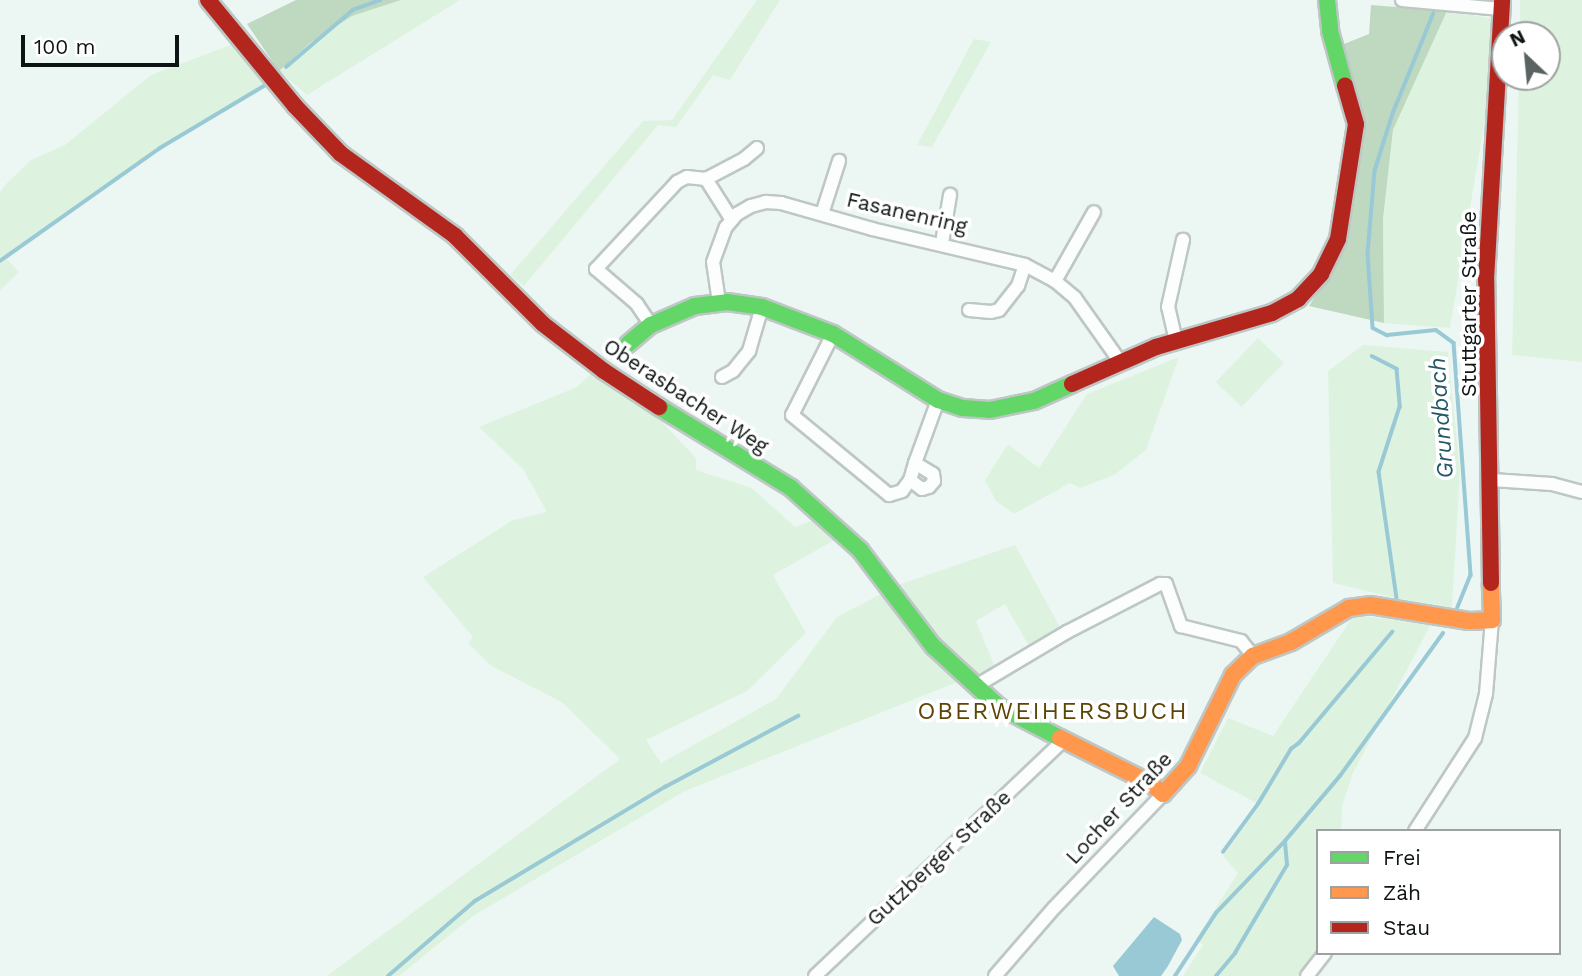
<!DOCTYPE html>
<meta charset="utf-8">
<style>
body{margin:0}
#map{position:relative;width:1582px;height:976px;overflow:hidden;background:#ecf7f4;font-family:"Work Sans",sans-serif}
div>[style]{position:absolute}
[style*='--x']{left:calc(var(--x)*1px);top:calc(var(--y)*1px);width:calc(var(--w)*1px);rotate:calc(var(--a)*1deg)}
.green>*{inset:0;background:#def3df;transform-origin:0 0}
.forest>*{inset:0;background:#bfd8c0}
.water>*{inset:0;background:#99c9d5}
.stream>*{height:3.5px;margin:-1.75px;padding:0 1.75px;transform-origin:1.75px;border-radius:1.75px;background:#99c9d5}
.roads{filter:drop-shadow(2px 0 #bec7c5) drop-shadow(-2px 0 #bec7c5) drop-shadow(0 2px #bec7c5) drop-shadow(0 -2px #bec7c5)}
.street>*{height:12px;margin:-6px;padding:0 6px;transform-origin:6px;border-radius:6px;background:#fcfefd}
.fast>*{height:16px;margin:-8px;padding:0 8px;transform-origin:8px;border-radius:8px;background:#63d668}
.slow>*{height:16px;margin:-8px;padding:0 8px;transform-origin:8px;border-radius:8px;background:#ff974d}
.jam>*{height:16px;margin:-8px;padding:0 8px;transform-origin:8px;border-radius:8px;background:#b3261e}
span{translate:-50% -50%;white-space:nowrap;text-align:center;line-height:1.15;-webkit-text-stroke:7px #fff;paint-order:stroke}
.street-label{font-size:21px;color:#0d1413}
.water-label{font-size:23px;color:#225766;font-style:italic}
.quarter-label{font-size:24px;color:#5d4506;letter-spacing:2px}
.legend{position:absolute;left:1316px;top:829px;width:245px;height:126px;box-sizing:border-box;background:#fff;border:2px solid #9ea1a1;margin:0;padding:9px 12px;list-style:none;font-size:21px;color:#0d1413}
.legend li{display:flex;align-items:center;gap:14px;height:35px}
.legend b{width:35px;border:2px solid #9ea1a1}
.north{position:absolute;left:1491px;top:21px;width:70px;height:70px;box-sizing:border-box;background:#fff;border:2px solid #9ea1a1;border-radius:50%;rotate:334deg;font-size:19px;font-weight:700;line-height:28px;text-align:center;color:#0d1413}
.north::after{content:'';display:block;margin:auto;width:24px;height:32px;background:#5b6362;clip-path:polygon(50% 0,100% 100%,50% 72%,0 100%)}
.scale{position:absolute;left:21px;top:35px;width:158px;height:32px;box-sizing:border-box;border:4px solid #0d1413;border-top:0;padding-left:9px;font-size:21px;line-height:24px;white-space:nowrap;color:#0d1413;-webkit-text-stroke:5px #fff;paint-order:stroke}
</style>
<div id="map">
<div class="green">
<i style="clip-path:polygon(401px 0,460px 0,307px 95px,279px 71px,310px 43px,352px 16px)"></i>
<i style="clip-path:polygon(757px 0,780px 0,730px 80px,713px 75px,676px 127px,658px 125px,524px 286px,510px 275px,643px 121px,672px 120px)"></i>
<i style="clip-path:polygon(1520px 0,1582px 0,1582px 362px,1512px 355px,1519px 77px,1547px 77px,1547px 35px,1520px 35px)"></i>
<i style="clip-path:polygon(1447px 11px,1495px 19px,1488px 101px,1450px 328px,1384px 323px,1383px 219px,1393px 130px)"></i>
<i style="clip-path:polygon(974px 39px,991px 42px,932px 147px,917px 145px)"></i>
<i style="clip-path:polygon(236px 43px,267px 85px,167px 143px,7px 259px,19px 272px,0 290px,0 192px,7px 183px,31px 160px,65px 145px,151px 75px)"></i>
<i style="left:1258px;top:338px;width:36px;height:61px;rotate:44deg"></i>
<i style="clip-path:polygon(1363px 345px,1448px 352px,1460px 472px,1452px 607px,1395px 598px,1333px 583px,1328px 371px)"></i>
<i style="clip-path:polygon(1179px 357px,1146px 450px,1114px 475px,1080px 488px,1070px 483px,1014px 514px,996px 501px,985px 480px,1008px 444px,1039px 468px,1087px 394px)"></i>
<i style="clip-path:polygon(592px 373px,649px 408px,696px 458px,696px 470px,752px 488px,795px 527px,816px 519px,838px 538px,773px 575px,806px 633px,747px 691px,646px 740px,661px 763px,776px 699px,837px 617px,898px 585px,1015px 545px,1061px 629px,1030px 648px,1005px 604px,976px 621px,995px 667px,685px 791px,473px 916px,399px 976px,327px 976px,620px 759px,563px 703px,490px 665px,468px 643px,473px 637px,423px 577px,513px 520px,547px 512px,523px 469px,479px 427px,577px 387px)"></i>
<i style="clip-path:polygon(1354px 615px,1431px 624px,1353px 773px,1342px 806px,1341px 831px,1318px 831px,1318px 949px,1297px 976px,1183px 976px,1203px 945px,1196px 939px,1238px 873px,1223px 856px,1260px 805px,1200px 773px,1228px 718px,1273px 736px)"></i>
</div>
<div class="forest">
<i style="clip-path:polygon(296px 0,401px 0,352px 16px,310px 43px,279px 71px,247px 24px)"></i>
<i style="clip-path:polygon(1371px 5px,1447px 11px,1393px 130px,1383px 219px,1384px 323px,1309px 306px,1348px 243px,1359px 108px,1344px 44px,1369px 34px)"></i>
</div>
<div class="water">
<i style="clip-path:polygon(1154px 917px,1180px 934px,1182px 940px,1168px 966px,1161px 976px,1119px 976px,1113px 966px)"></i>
</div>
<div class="stream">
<i style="--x:1434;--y:13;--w:109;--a:112.1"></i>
<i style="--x:1393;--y:114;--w:60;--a:107.5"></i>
<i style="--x:1375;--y:171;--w:83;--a:94.8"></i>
<i style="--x:1368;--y:254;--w:74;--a:86.1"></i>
<i style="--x:1373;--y:328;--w:16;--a:27"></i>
<i style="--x:1387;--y:335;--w:49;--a:-5.8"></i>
<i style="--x:1436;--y:330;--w:22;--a:36"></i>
<i style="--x:1454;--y:343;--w:233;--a:85.8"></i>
<i style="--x:1471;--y:575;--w:35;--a:112"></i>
<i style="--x:286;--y:67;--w:88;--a:-40.4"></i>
<i style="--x:353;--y:10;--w:29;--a:-20"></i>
<i style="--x:0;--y:261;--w:196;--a:-35.2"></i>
<i style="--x:160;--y:148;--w:121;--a:-30.8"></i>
<i style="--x:1372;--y:356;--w:28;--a:27"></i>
<i style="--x:1397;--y:369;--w:38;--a:85"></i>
<i style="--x:1400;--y:407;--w:68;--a:107.9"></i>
<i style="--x:1379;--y:472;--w:127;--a:81.9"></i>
<i style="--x:1223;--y:852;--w:59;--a:-53.9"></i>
<i style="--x:1258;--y:804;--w:64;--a:-59"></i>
<i style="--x:1291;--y:749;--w:10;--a:-37"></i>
<i style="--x:1299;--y:743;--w:145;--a:-50"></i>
<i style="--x:388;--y:976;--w:115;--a:-40.8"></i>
<i style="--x:475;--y:901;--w:222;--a:-31"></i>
<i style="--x:665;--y:787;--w:151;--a:-28.1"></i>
<i style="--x:1175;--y:976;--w:75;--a:-56.9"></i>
<i style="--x:1216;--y:913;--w:100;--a:-46.2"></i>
<i style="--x:1285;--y:841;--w:85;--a:-49.8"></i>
<i style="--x:1340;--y:776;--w:176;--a:-54.2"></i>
<i style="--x:1216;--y:976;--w:30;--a:-50"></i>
<i style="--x:1235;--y:953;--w:102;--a:-59.4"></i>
<i style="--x:1287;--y:865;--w:23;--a:-95"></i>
</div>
<div class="roads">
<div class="street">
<i style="--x:1402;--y:0;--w:99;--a:5.2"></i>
<i style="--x:822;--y:214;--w:56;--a:-72.2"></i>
<i style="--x:732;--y:220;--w:49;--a:-122.4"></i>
<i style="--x:706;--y:179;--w:43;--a:-27.8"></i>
<i style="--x:744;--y:159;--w:17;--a:-40"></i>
<i style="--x:942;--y:243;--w:49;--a:-80.5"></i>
<i style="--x:1055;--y:281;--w:79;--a:-60.5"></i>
<i style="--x:719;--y:302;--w:40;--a:-98.5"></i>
<i style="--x:713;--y:262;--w:37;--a:-70"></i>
<i style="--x:726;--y:227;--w:17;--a:-50"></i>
<i style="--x:737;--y:214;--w:16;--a:-30"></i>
<i style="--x:751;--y:206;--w:16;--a:-15"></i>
<i style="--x:766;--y:202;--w:15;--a:4"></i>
<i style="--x:781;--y:203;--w:95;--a:15.9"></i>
<i style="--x:872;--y:229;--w:157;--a:13.2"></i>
<i style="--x:1025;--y:265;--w:34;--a:28"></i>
<i style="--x:1055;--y:281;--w:26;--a:40"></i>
<i style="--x:1075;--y:298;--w:80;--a:54.7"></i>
<i style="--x:969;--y:310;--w:22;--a:5"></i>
<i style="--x:991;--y:312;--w:8;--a:-14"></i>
<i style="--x:999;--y:310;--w:31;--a:-52"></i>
<i style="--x:1018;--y:286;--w:22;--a:-72"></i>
<i style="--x:651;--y:325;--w:25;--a:-124"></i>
<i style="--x:637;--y:304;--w:54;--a:-139.5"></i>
<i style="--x:596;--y:269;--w:119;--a:-47"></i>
<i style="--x:677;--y:182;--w:11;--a:-27"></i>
<i style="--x:687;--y:177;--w:19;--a:6"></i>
<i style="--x:833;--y:334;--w:91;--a:116.8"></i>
<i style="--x:792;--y:415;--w:126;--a:39.5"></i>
<i style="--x:889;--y:495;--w:14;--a:-17"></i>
<i style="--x:902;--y:491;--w:14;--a:-54"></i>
<i style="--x:1176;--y:341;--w:35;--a:-103"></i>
<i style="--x:1168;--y:307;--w:69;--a:-77.4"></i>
<i style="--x:722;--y:377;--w:13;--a:-29"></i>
<i style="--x:733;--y:371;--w:26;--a:-51"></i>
<i style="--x:749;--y:351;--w:46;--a:-73.5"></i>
<i style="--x:915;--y:463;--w:18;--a:106"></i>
<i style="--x:910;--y:480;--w:15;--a:37"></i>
<i style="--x:922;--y:489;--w:7;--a:-16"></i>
<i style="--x:929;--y:487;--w:8;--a:-50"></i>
<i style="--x:934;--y:481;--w:7;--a:-98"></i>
<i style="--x:933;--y:474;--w:21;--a:-149"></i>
<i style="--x:915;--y:463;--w:67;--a:-69.9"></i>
<i style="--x:1492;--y:480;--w:60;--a:3.8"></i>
<i style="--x:1552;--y:484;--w:31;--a:15"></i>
<i style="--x:976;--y:686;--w:106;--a:-30.7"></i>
<i style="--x:1067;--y:632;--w:105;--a:-27.3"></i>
<i style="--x:1160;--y:584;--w:6;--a:0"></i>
<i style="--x:1166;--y:584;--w:45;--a:70.3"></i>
<i style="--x:1181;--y:626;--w:62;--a:14"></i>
<i style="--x:1241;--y:641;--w:19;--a:51"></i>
<i style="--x:1415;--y:831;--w:111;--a:-57.2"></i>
<i style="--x:1475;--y:738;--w:45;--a:-76"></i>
<i style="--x:1486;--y:694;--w:74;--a:-85.4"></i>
<i style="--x:815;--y:976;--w:342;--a:-43.5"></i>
<i style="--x:995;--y:976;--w:90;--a:-49.1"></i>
<i style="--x:1054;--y:908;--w:158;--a:-46.3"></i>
<i style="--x:1307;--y:976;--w:29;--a:-52"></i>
</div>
<div class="fast">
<i style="--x:1327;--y:0;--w:31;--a:84"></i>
<i style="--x:1330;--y:31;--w:57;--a:74.7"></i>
<i style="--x:628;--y:344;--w:30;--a:-40"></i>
<i style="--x:651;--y:325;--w:48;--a:-23.4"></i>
<i style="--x:695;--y:306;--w:32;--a:-7"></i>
<i style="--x:727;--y:302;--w:35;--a:8"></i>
<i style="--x:762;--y:307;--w:76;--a:20.8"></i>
<i style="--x:833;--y:334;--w:124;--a:32.2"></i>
<i style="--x:938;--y:400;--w:26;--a:18"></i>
<i style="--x:963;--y:408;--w:27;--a:4"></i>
<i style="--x:990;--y:410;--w:45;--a:-11.6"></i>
<i style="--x:1034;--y:401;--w:42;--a:-24.1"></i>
<i style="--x:659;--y:407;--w:155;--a:31.5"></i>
<i style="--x:791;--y:488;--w:93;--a:41.9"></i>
<i style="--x:860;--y:550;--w:121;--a:52.8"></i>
<i style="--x:933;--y:646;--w:88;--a:42.7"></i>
<i style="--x:998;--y:706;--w:70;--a:27.3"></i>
</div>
<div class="slow">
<i style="--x:1060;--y:738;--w:101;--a:26.6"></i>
<i style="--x:1150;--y:783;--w:17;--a:40"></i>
<i style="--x:1163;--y:794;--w:38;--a:-48"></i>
<i style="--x:1188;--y:766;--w:102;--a:-63.7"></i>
<i style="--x:1233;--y:675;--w:28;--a:-44"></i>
<i style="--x:1253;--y:656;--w:40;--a:-20.2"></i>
<i style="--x:1291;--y:642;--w:67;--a:-30.4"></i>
<i style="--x:1349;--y:608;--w:21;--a:-8"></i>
<i style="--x:1370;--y:605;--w:100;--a:9.2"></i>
<i style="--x:1469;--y:621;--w:23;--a:-2"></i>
<i style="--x:1492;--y:620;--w:37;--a:-92"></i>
</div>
<div class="jam">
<i style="--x:208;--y:0;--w:137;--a:50.6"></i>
<i style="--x:295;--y:106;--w:66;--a:46.2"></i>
<i style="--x:341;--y:154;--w:140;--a:35.7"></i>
<i style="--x:455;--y:236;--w:124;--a:45"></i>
<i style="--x:543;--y:324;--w:77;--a:37.6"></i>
<i style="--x:604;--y:371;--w:66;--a:33.2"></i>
<i style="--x:1072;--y:384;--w:92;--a:-23.8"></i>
<i style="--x:1156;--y:347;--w:121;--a:-16.3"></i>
<i style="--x:1272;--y:313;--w:30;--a:-28"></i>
<i style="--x:1298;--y:299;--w:34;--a:-47"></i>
<i style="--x:1321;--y:274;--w:39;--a:-64"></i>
<i style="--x:1338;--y:239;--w:116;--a:-81.1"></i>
<i style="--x:1356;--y:124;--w:40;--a:-106"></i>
<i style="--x:1491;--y:583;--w:303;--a:-90.9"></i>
<i style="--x:1486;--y:280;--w:280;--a:-86.7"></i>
</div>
</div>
<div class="street-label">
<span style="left:907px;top:213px;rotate:13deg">Fasanenring</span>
<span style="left:1469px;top:304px;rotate:-90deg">Stuttgarter Straße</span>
<span style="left:686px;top:396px;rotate:33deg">Oberasbacher Weg</span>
<span style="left:1119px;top:808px;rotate:-47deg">Locher Straße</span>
<span style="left:939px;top:858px;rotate:-43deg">Gutzberger Straße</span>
</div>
<div class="water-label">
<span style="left:1442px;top:418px;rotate:-94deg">Grundbach</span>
</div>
<div class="quarter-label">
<span style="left:1053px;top:712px">OBERWEIHERSBUCH</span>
</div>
<ul class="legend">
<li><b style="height:9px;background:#63d668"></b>Frei</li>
<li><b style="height:9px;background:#ff974d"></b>Zäh</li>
<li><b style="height:9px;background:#b3261e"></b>Stau</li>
</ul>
<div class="north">N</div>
<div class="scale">100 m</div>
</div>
